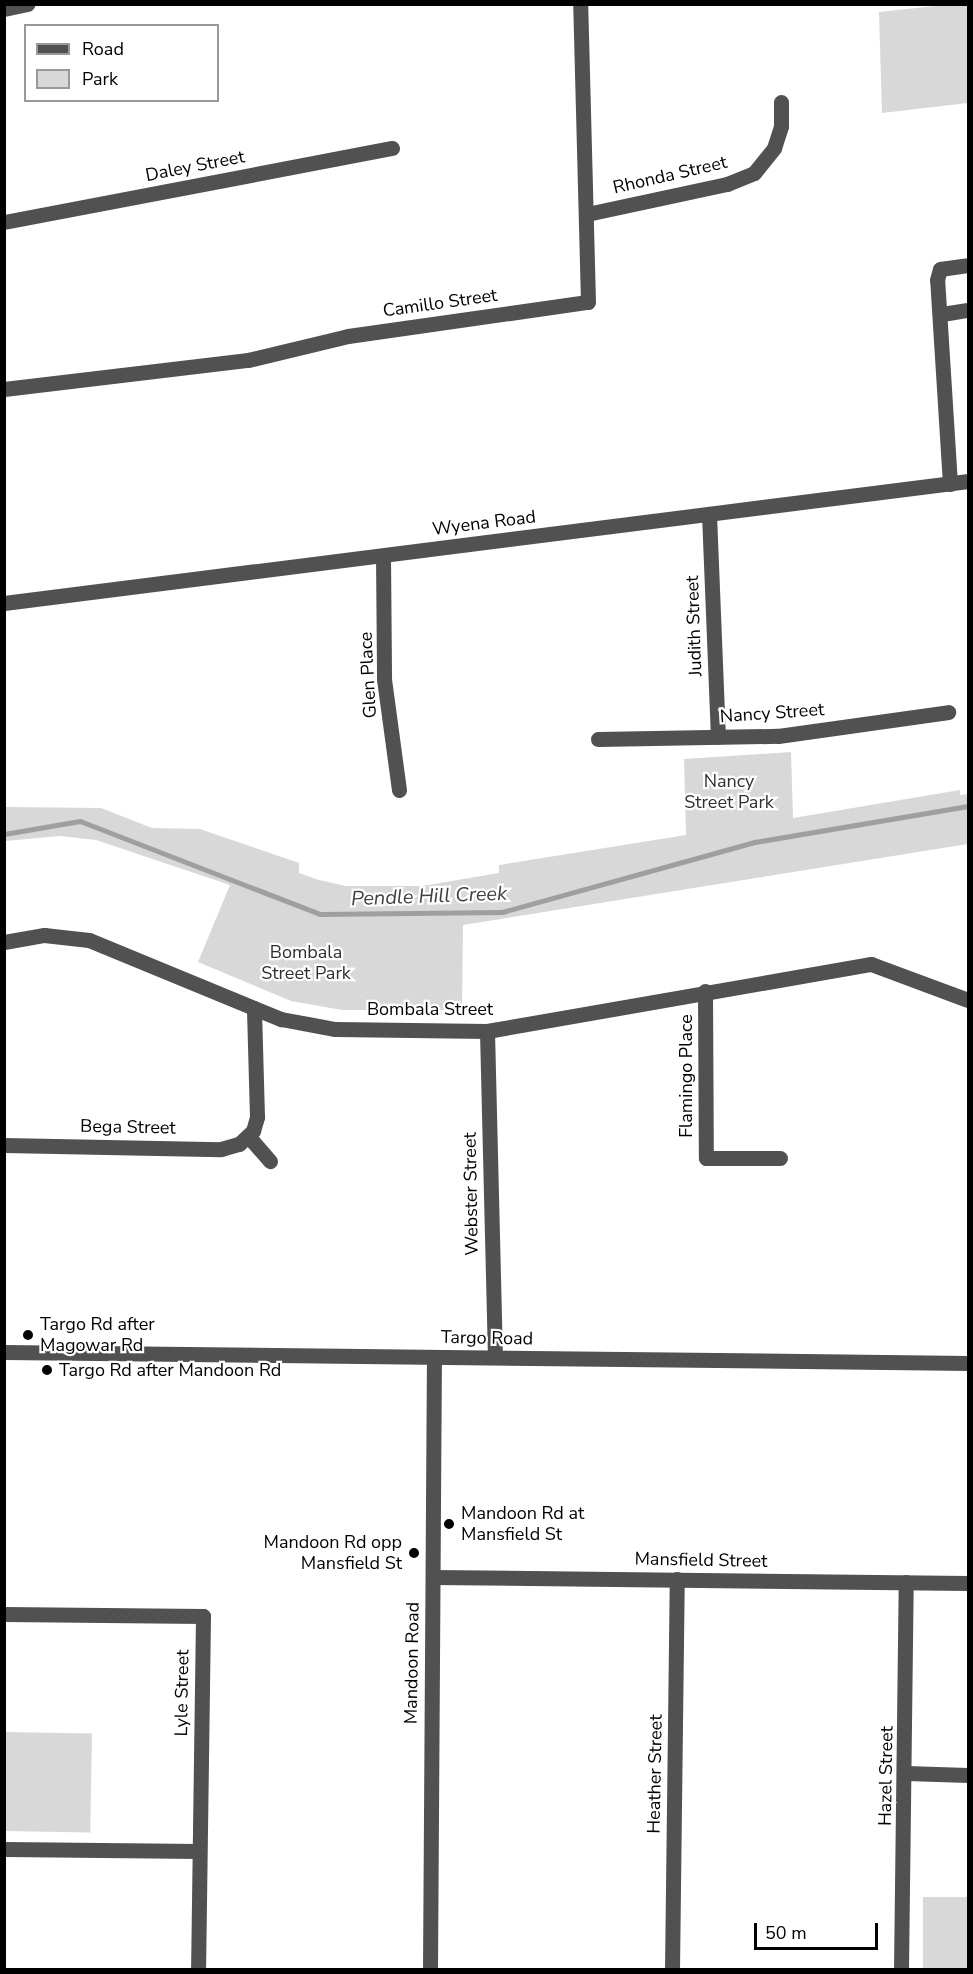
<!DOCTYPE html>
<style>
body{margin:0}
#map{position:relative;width:973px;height:1974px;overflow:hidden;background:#fff;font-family:"Nunito Sans",sans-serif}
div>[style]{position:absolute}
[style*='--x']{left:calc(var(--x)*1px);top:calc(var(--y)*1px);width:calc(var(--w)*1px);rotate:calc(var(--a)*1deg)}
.green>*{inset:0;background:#d8d8d8;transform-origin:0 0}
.stream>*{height:5px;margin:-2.5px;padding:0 2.5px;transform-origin:2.5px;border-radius:2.5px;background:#9f9f9f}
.minor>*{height:15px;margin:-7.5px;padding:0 7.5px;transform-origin:7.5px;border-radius:7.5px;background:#515151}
.dots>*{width:16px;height:16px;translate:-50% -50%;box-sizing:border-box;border:3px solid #fff;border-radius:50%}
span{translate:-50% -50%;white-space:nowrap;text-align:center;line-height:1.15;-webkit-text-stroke:4.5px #fff;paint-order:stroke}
.street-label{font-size:18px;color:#000}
.park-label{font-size:18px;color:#2f2f2f}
.poi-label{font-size:18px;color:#000}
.left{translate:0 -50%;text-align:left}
.right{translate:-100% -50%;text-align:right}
.water-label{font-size:20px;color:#404040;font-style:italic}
.frame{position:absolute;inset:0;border:6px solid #000;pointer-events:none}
.legend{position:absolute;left:24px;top:24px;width:195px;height:78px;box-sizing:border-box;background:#fff;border:2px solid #999;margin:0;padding:8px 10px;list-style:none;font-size:18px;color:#000}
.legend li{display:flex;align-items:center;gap:12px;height:30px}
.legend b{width:30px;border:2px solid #999}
.scale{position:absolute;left:754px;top:1923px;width:124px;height:27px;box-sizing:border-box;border:3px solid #000;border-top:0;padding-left:8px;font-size:18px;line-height:21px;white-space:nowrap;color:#000;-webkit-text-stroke:4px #fff;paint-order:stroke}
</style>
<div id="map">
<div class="green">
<i style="clip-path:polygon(944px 5px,968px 5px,968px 103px,882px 113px,879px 12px)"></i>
<i style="clip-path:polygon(791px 752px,793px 818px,960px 790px,960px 795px,968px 794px,968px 844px,463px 925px,462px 1010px,342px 1010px,291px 1001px,198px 962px,230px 885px,96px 840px,60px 836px,5px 841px,5px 807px,101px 808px,152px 828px,200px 829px,299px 863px,299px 873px,319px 880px,346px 886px,422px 886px,499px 873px,499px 865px,686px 835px,684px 759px)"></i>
<i style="left:5px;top:1732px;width:87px;height:99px;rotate:1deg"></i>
<i style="left:923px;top:1897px;width:45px;height:72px"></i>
</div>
<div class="stream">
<i style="--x:4;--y:834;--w:77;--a:-9.7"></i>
<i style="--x:80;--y:821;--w:257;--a:21.2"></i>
<i style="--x:320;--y:914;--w:182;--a:-0.6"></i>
<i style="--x:502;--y:912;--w:263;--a:-15.5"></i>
<i style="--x:755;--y:842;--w:216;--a:-9.6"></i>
</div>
<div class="minor">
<i style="--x:4;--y:9;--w:24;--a:-12"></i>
<i style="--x:587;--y:214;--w:143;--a:-12.1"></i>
<i style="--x:727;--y:184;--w:29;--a:-22"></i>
<i style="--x:754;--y:173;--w:32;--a:-51"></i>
<i style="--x:774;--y:148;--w:23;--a:-72"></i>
<i style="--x:781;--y:126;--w:24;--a:-90"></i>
<i style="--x:4;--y:222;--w:395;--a:-10.8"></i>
<i style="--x:942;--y:314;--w:26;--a:-9"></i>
<i style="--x:4;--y:389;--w:246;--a:-6.8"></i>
<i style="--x:248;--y:360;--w:103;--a:-13.5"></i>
<i style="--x:348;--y:336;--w:242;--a:-8.1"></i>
<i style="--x:588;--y:302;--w:298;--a:-91.5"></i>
<i style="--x:950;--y:484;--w:204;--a:-93.6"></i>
<i style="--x:937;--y:280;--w:11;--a:-75"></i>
<i style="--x:940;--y:269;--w:28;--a:-8"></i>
<i style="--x:709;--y:514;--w:223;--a:87.7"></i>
<i style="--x:383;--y:556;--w:123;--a:89.5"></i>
<i style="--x:384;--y:679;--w:112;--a:82.3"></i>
<i style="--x:4;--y:603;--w:972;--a:-7.21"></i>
<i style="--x:598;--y:739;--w:180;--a:-1"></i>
<i style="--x:778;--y:736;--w:172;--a:-8"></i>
<i style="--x:4;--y:942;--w:41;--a:-9.9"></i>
<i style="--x:44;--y:935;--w:45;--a:6.3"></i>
<i style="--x:89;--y:940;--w:208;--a:22.4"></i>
<i style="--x:281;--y:1019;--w:55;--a:10.5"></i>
<i style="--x:335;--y:1029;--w:152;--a:0.8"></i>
<i style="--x:487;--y:1031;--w:390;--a:-9.9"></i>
<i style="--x:871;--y:964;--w:103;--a:20.4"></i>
<i style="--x:705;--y:991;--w:167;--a:89.7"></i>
<i style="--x:706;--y:1158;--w:74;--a:0"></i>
<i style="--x:487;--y:1031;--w:326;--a:88.6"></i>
<i style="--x:249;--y:1137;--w:32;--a:49"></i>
<i style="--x:4;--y:1145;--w:217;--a:1.1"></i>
<i style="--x:221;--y:1149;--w:19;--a:-16"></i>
<i style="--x:239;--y:1144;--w:19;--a:-43"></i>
<i style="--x:253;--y:1131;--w:15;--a:-74"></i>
<i style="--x:257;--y:1117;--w:109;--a:-91.6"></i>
<i style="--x:4;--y:1352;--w:964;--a:0.65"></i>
<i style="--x:433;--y:1577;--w:535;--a:0.64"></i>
<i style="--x:4;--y:1614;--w:199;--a:0.6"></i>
<i style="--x:203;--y:1616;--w:354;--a:90.8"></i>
<i style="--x:906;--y:1773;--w:62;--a:1.8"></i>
<i style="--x:4;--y:1849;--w:195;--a:0.6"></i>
<i style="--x:430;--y:1970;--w:613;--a:-89.63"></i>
<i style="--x:672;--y:1970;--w:391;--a:-89.3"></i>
<i style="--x:901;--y:1970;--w:388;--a:-89.3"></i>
</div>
<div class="dots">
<i style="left:28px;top:1335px;background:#000"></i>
<i style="left:47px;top:1370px;background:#000"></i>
<i style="left:449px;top:1524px;background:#000"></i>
<i style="left:414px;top:1553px;background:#000"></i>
</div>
<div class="street-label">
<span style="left:195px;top:166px;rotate:-11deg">Daley Street</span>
<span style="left:670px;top:175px;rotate:-13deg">Rhonda Street</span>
<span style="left:440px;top:303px;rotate:-8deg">Camillo Street</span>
<span style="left:484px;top:523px;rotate:-7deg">Wyena Road</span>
<span style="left:694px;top:626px;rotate:-92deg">Judith Street</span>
<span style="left:368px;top:675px;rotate:-93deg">Glen Place</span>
<span style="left:772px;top:713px;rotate:-4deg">Nancy Street</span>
<span style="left:430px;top:1009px">Bombala Street</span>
<span style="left:686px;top:1076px;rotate:-90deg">Flamingo Place</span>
<span style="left:128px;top:1127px;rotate:1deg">Bega Street</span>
<span style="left:471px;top:1194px;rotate:-91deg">Webster Street</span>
<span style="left:487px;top:1338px;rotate:1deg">Targo Road</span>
<span style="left:701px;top:1560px;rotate:1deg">Mansfield Street</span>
<span style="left:412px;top:1663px;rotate:-89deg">Mandoon Road</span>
<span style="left:182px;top:1693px;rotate:-89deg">Lyle Street</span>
<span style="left:655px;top:1774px;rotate:-89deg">Heather Street</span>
<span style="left:886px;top:1776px;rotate:-89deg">Hazel Street</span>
</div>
<div class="park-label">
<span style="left:729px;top:792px">Nancy<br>Street Park</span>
<span style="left:306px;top:963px">Bombala<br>Street Park</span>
</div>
<div class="poi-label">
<span class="left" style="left:40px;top:1335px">Targo Rd after<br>Magowar Rd</span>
<span class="left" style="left:59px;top:1370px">Targo Rd after Mandoon Rd</span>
<span class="left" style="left:461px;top:1524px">Mandoon Rd at<br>Mansfield St</span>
<span class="right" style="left:402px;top:1553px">Mandoon Rd opp<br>Mansfield St</span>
</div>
<div class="water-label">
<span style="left:429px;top:896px;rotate:-2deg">Pendle Hill Creek</span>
</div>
<div class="frame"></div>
<ul class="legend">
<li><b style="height:8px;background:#515151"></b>Road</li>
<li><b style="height:16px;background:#d8d8d8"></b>Park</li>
</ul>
<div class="scale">50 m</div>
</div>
